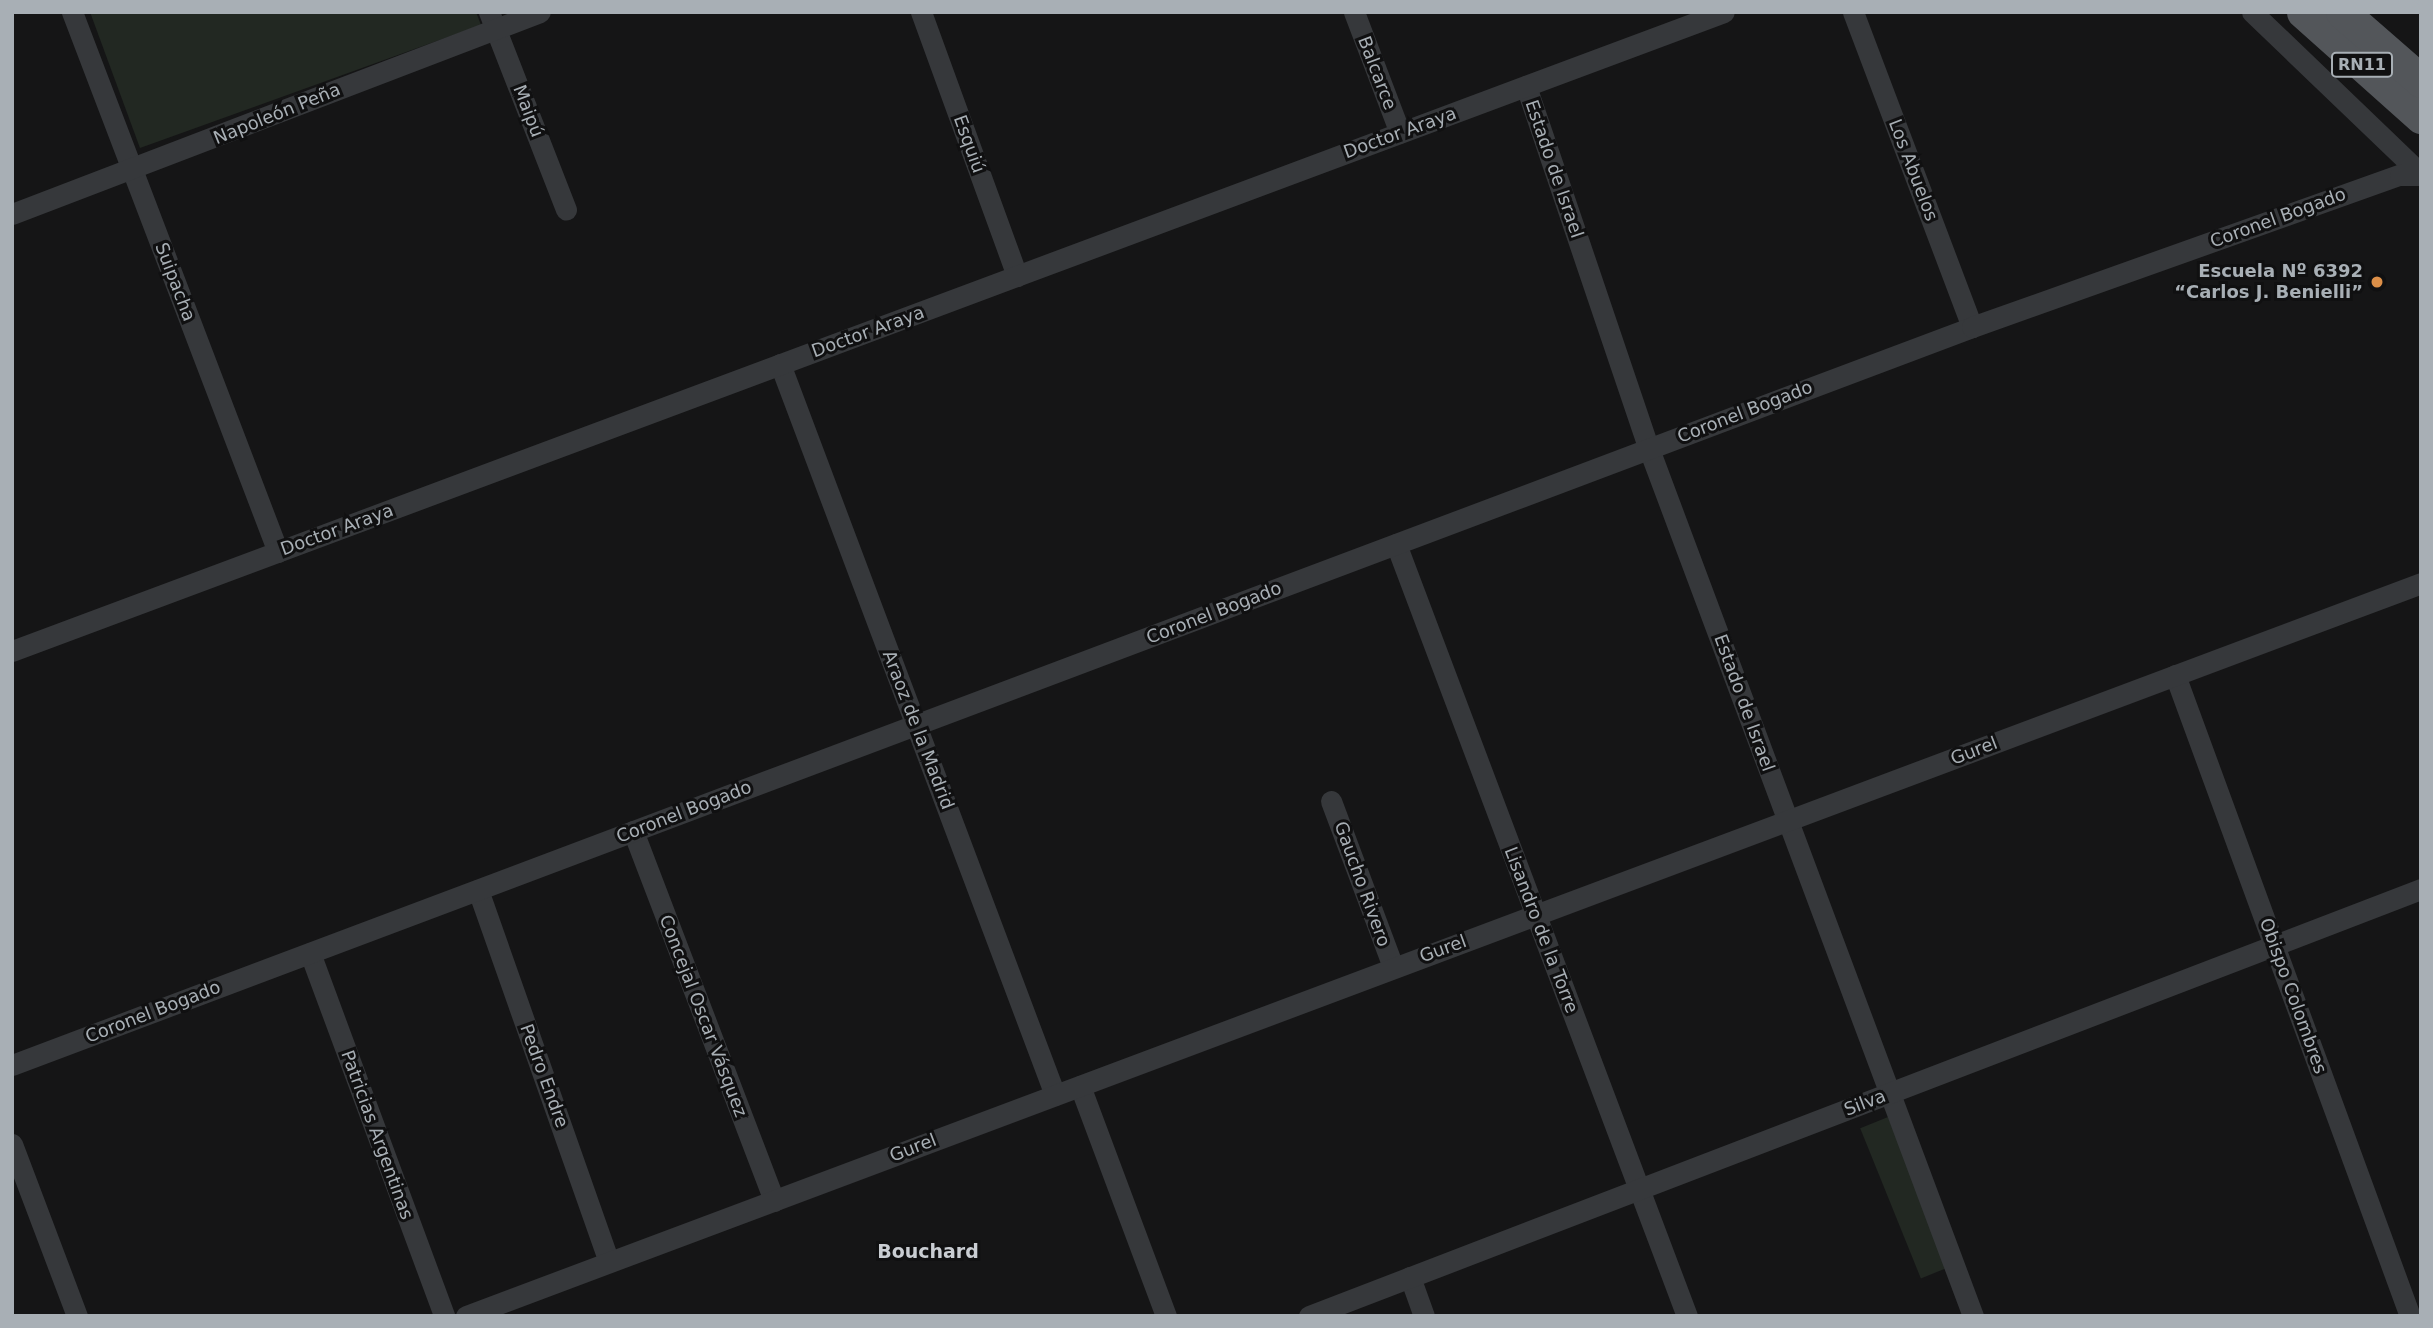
<!DOCTYPE html>
<meta charset="utf-8">
<style>
body{margin:0}
#map{position:relative;width:2433px;height:1328px;overflow:hidden;background:#151516;font-family:"DejaVu Sans",sans-serif}
div>[style]{position:absolute}
[style*='--x']{left:calc(var(--x)*1px);top:calc(var(--y)*1px);width:calc(var(--w)*1px);rotate:calc(var(--a)*1deg)}
.green>*{inset:0;background:#222822;transform-origin:0 0}
.minor>*{height:21px;margin:-10.5px;padding:0 10.5px;transform-origin:10.5px;border-radius:10.5px;background:#36383b}
.primary>*{height:33px;margin:-16.5px;padding:0 16.5px;transform-origin:16.5px;border-radius:16.5px;background:#53565a}
.dots>*{width:19px;height:19px;translate:-50% -50%;box-sizing:border-box;border:4px solid #101011;border-radius:50%}
span{translate:-50% -50%;white-space:nowrap;text-align:center;line-height:1.15;-webkit-text-stroke:6px #101011;paint-order:stroke}
.shield-label span{padding:2px 5px;background:#101011;border:2px solid;border-radius:5px;-webkit-text-stroke-width:0}
.shield-label{font-size:16px;color:#a8afb5;font-weight:700}
.street-label{font-size:18px;color:#a8afb5}
.poi-label{font-size:18px;color:#a8afb5;font-weight:700}
.right{translate:-100% -50%;text-align:right}
.neighbourhood-label{font-size:19px;color:#c9cdd2;font-weight:700}
.frame{position:absolute;inset:0;border:14px solid #a8afb5;pointer-events:none}
</style>
<div id="map">
<div class="green">
<i style="clip-path:polygon(90px 12px,476px 12px,481px 25px,140px 148px)"></i>
<i style="left:1888px;top:1117px;width:162px;height:30px;rotate:68deg"></i>
</div>
<div class="minor">
<i style="--x:72;--y:12;--w:578;--a:69.12"></i>
<i style="--x:489;--y:12;--w:212;--a:68.7"></i>
<i style="--x:921;--y:12;--w:281;--a:70"></i>
<i style="--x:1354;--y:12;--w:129;--a:69.2"></i>
<i style="--x:1853;--y:12;--w:337;--a:69.3"></i>
<i style="--x:2252;--y:12;--w:234;--a:43.8"></i>
<i style="--x:1526;--y:86;--w:383;--a:71.3"></i>
<i style="--x:1649;--y:449;--w:926;--a:69.51"></i>
<i style="--x:12;--y:214;--w:565;--a:-20.94"></i>
<i style="--x:780;--y:364;--w:781;--a:69.38"></i>
<i style="--x:1396;--y:544;--w:825;--a:69.35"></i>
<i style="--x:12;--y:651;--w:1827;--a:-20.47"></i>
<i style="--x:2175;--y:675;--w:683;--a:69.87"></i>
<i style="--x:1331;--y:801;--w:177;--a:69.5"></i>
<i style="--x:633;--y:831;--w:396;--a:69.1"></i>
<i style="--x:478;--y:890;--w:394;--a:70.6"></i>
<i style="--x:310;--y:953;--w:387;--a:69.7"></i>
<i style="--x:12;--y:1065;--w:2094;--a:-20.63"></i>
<i style="--x:1972;--y:327;--w:454;--a:-19.6"></i>
<i style="--x:2400;--y:175;--w:21;--a:0"></i>
<i style="--x:1080;--y:1086;--w:246;--a:69.5"></i>
<i style="--x:12;--y:1144;--w:184;--a:69.3"></i>
<i style="--x:1410;--y:1277;--w:41;--a:70.3"></i>
<i style="--x:466;--y:1316;--w:2088;--a:-20.55"></i>
<i style="--x:1309;--y:1316;--w:1191;--a:-21.01"></i>
</div>
<div class="primary">
<i style="--x:2303;--y:12;--w:158;--a:41.7"></i>
<i style="--x:2342;--y:12;--w:105;--a:41.1"></i>
</div>
<div class="dots">
<i style="left:2377px;top:282px;background:#dc8f48"></i>
</div>
<div class="shield-label">
<span style="left:2362px;top:65px">RN11</span>
</div>
<div class="street-label">
<span style="left:1377px;top:73px;rotate:69deg">Balcarce</span>
<span style="left:528px;top:111px;rotate:69deg">Maipú</span>
<span style="left:277px;top:114px;rotate:-22deg">Napoleón Peña</span>
<span style="left:1400px;top:133px;rotate:-20deg">Doctor Araya</span>
<span style="left:969px;top:144px;rotate:70deg">Esquiú</span>
<span style="left:1554px;top:169px;rotate:71deg">Estado de Israel</span>
<span style="left:1913px;top:170px;rotate:69deg">Los Abuelos</span>
<span style="left:2278px;top:218px;rotate:-20deg">Coronel Bogado</span>
<span style="left:175px;top:282px;rotate:69deg">Suipacha</span>
<span style="left:868px;top:332px;rotate:-20deg">Doctor Araya</span>
<span style="left:1745px;top:412px;rotate:-21deg">Coronel Bogado</span>
<span style="left:337px;top:530px;rotate:-20deg">Doctor Araya</span>
<span style="left:1214px;top:613px;rotate:-21deg">Coronel Bogado</span>
<span style="left:1744px;top:703px;rotate:70deg">Estado de Israel</span>
<span style="left:918px;top:730px;rotate:69deg">Araoz de la Madrid</span>
<span style="left:1974px;top:751px;rotate:-21deg">Gurel</span>
<span style="left:684px;top:812px;rotate:-21deg">Coronel Bogado</span>
<span style="left:1362px;top:884px;rotate:70deg">Gaucho Rivero</span>
<span style="left:1541px;top:930px;rotate:69deg">Lisandro de la Torre</span>
<span style="left:1443px;top:949px;rotate:-20deg">Gurel</span>
<span style="left:2293px;top:996px;rotate:70deg">Obispo Colombres</span>
<span style="left:153px;top:1012px;rotate:-21deg">Coronel Bogado</span>
<span style="left:703px;top:1016px;rotate:69deg">Concejal Oscar Vásquez</span>
<span style="left:544px;top:1076px;rotate:70deg">Pedro Endre</span>
<span style="left:1865px;top:1103px;rotate:-21deg">Silva</span>
<span style="left:377px;top:1135px;rotate:70deg">Patricias Argentinas</span>
<span style="left:913px;top:1148px;rotate:-21deg">Gurel</span>
</div>
<div class="poi-label">
<span class="right" style="left:2363px;top:282px">Escuela Nº 6392<br>“Carlos J. Benielli”</span>
</div>
<div class="neighbourhood-label">
<span style="left:928px;top:1252px">Bouchard</span>
</div>
<div class="frame"></div>
</div>
